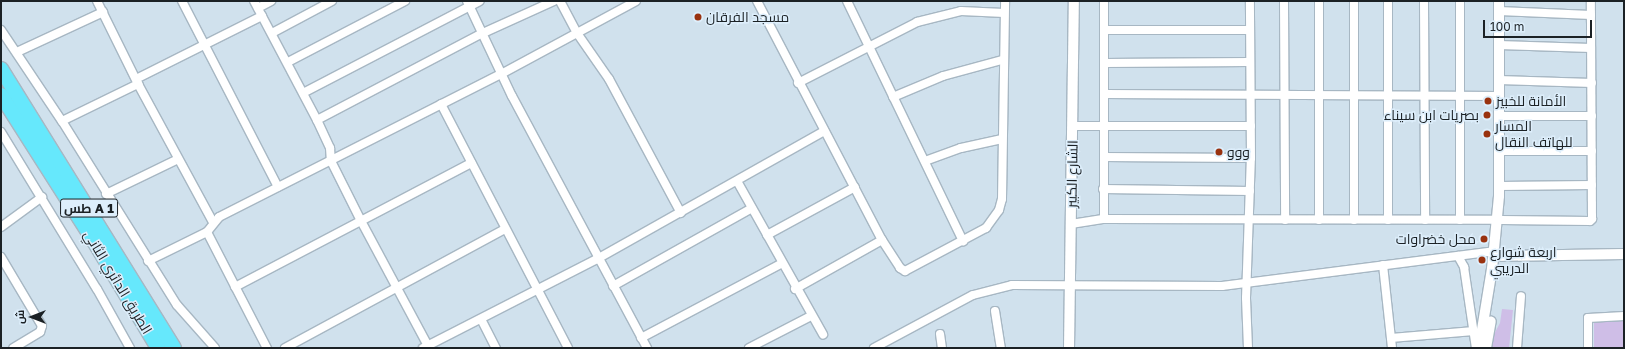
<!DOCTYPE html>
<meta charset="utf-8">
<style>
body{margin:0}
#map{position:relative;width:1625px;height:349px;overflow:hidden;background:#d0e1ed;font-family:"Golos Text",Cairo,sans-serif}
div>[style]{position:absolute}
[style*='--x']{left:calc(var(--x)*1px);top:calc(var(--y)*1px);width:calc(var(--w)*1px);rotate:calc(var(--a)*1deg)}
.green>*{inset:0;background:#cfbee7;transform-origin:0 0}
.roads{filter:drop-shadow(1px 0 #a7b7c3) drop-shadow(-1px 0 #a7b7c3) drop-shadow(0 1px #a7b7c3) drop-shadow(0 -1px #a7b7c3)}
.minor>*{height:8px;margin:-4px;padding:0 4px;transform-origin:4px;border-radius:4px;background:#fff}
.tertiary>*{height:10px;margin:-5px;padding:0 5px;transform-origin:5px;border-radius:5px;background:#fff}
.trunk>*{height:14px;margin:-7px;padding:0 7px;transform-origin:7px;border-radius:7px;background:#66e8fc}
.dots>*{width:11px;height:11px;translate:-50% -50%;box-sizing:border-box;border:2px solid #ddeefb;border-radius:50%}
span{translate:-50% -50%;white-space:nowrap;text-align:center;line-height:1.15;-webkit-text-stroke:3px #ddeefb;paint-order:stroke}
.shield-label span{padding:1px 3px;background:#ddeefb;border:1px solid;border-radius:3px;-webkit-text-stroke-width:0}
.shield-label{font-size:13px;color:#1b2125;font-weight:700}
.poi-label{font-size:14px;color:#1b2125}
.left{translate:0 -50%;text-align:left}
.right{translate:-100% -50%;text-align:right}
.street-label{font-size:14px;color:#1b2125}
.frame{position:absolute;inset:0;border:2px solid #1b2125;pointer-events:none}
.north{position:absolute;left:12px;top:297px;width:40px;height:40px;-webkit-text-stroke:3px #ddeefb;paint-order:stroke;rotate:270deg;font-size:11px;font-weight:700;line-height:16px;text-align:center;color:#1b2125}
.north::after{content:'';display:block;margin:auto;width:14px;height:18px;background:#1b2125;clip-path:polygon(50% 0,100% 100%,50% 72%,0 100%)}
.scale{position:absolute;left:1483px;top:20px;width:109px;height:18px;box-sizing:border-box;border:2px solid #1b2125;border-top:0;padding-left:5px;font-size:12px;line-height:14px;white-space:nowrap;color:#1b2125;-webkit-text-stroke:3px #ddeefb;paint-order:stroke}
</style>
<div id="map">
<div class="green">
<i style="clip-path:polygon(1502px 309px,1513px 310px,1509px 348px,1491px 348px,1493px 336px,1500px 323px)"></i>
<i style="left:1594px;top:321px;width:30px;height:27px"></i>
</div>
<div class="roads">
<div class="minor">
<i style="--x:97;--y:1;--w:93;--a:63.7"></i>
<i style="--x:138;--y:84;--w:157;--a:61.5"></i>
<i style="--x:182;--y:1;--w:209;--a:62.7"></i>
<i style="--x:254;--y:1;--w:135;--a:62.1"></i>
<i style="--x:317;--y:120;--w:31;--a:65"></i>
<i style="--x:330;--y:148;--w:13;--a:86"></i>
<i style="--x:331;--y:161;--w:67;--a:63.4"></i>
<i style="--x:361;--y:221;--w:144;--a:61.8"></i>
<i style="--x:467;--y:1;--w:105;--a:64.7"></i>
<i style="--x:512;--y:96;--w:286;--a:61.8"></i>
<i style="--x:560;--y:1;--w:36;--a:62"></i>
<i style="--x:577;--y:33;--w:56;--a:55.2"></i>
<i style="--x:609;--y:79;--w:152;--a:61.8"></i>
<i style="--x:757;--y:1;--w:270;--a:62.4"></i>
<i style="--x:882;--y:240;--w:33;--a:57"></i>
<i style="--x:900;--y:268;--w:6;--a:31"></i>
<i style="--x:905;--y:271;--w:92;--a:-28"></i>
<i style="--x:986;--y:228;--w:22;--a:-54"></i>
<i style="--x:999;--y:210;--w:11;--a:-75"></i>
<i style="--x:1002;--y:199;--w:198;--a:-89.1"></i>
<i style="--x:847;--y:1;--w:267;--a:64.2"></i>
<i style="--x:1104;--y:1;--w:218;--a:90"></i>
<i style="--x:1104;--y:219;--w:392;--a:0.1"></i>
<i style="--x:1284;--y:1;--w:219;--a:89.7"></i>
<i style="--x:1319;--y:1;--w:219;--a:90"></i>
<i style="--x:1354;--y:1;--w:219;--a:90"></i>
<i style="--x:1388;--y:1;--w:219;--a:90"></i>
<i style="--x:1424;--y:1;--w:219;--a:89.7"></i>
<i style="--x:258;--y:8;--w:15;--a:-28"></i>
<i style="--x:1499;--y:11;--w:92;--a:2.5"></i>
<i style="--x:1;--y:30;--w:110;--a:56.2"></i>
<i style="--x:62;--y:121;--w:217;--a:58"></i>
<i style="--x:177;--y:305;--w:57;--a:48.5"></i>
<i style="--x:1105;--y:30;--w:144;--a:0"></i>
<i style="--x:272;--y:33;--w:68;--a:-28.1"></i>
<i style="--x:1499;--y:45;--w:92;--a:1.9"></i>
<i style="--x:17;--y:52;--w:95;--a:-24.9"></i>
<i style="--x:288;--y:62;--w:132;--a:-27.5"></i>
<i style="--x:1105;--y:63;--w:144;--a:-0.4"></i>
<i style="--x:136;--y:79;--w:141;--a:-26.6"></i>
<i style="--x:1499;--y:80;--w:93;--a:1.8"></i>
<i style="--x:798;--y:83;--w:134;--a:-27.1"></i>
<i style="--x:917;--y:22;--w:45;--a:-14"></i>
<i style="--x:961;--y:11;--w:43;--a:2.7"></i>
<i style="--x:303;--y:93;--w:199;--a:-27.5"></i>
<i style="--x:1105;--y:94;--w:394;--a:0.3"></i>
<i style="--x:893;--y:97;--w:54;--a:-22.8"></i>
<i style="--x:943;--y:76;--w:61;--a:-15.2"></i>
<i style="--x:441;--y:104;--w:275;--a:62.5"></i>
<i style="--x:1498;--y:116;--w:94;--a:0"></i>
<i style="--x:317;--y:120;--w:187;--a:-27.7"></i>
<i style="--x:483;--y:33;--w:78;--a:-24.3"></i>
<i style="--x:62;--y:121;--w:85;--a:-26"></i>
<i style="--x:1072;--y:126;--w:179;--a:0"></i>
<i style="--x:1;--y:132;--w:184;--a:58.6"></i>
<i style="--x:97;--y:289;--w:68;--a:60.8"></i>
<i style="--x:1499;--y:151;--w:93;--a:0"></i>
<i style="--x:1104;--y:157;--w:147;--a:0.4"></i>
<i style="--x:925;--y:161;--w:38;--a:-20"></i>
<i style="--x:961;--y:148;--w:42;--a:-12.4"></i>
<i style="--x:737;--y:181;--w:176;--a:60.7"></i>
<i style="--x:1499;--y:186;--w:93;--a:-0.6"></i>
<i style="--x:1103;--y:189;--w:147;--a:0.8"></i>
<i style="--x:106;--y:194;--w:80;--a:-25.9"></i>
<i style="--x:1460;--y:220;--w:219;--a:-90"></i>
<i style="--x:1501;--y:220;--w:89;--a:0.6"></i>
<i style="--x:1590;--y:221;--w:3;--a:-45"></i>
<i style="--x:1592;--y:219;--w:218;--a:-90.3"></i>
<i style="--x:1071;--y:224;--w:32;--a:-9"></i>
<i style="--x:1;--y:227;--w:51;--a:-36.2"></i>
<i style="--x:207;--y:232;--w:131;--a:62.7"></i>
<i style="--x:767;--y:235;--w:100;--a:-28.6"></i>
<i style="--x:1458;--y:256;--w:13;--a:61"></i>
<i style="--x:1464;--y:267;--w:82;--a:81.6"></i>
<i style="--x:1;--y:257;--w:80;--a:59.3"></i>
<i style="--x:42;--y:326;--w:6;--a:108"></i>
<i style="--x:40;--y:332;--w:31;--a:149"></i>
<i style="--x:148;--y:261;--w:66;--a:-26.2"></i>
<i style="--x:207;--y:232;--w:19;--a:-51"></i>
<i style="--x:219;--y:217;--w:318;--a:-26.9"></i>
<i style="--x:503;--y:73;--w:151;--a:-28.4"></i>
<i style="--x:1383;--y:265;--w:83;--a:83.8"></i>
<i style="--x:613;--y:286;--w:159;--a:-29.3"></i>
<i style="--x:235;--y:287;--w:267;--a:-27.7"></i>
<i style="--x:795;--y:289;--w:100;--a:-29.4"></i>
<i style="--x:995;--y:311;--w:37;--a:81"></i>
<i style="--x:481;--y:319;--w:33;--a:63"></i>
<i style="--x:940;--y:334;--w:14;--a:82"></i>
<i style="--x:641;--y:338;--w:158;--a:-27.9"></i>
<i style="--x:1391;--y:338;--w:83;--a:-4.8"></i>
<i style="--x:285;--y:348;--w:250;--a:-28.4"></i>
<i style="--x:423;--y:348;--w:195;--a:-27.1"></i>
<i style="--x:597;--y:259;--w:261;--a:-29.4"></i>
<i style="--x:749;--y:348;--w:70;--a:-27.3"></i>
<i style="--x:874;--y:348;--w:112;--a:-28.2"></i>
<i style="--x:973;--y:295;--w:40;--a:-14.4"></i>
<i style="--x:1012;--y:285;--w:210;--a:0.3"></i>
<i style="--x:1222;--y:286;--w:274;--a:-7.3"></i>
<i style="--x:1248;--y:348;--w:50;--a:-92.3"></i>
<i style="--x:1246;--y:298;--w:140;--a:-88"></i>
<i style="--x:1251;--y:158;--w:157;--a:-90.4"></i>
<i style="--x:1517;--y:348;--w:52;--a:-85.6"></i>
<i style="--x:1588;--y:348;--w:30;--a:-90"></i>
<i style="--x:1588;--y:318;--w:36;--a:-3"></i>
</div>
<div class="tertiary">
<i style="--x:1494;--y:256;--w:130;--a:-0.9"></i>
<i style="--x:1069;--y:348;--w:347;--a:-89.2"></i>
<i style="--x:1479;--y:348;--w:80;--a:-80.7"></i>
<i style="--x:1492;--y:269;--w:73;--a:-84.5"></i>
<i style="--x:1499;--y:196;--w:195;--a:-90"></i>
<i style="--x:1486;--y:348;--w:27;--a:-80"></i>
</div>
<div class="trunk">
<i style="--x:1;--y:69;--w:328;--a:58.2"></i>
<i style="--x:1;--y:95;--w:173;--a:57.5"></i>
<i style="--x:94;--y:241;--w:125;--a:59.1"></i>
</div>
</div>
<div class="dots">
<i style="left:698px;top:17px;background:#99320f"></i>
<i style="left:1488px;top:101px;background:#99320f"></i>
<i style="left:1487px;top:115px;background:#99320f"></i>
<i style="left:1487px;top:134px;background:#99320f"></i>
<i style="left:1219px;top:152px;background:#99320f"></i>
<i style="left:1484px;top:239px;background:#99320f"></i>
<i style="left:1482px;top:260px;background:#99320f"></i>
</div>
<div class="shield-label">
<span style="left:89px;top:208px">طس A 1</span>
</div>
<div class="poi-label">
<span class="left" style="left:706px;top:17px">مسجد الفرقان</span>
<span class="left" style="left:1496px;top:101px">الأمانة للخبيز</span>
<span class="right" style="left:1479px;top:115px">بصريات ابن سيناء</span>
<span class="left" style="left:1495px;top:134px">المسار<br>للهاتف النقال</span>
<span class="left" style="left:1227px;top:152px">ووو</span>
<span class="right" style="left:1476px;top:239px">محل خضراوات</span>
<span class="left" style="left:1490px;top:260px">اربعة شوارع<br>الدريبي</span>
</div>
<div class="street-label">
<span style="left:1072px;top:174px;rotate:-89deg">الشارع الكبير</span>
<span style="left:118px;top:282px;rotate:59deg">الطريق الدائري الثاني</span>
</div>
<div class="frame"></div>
<div class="north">ش</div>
<div class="scale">100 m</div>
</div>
